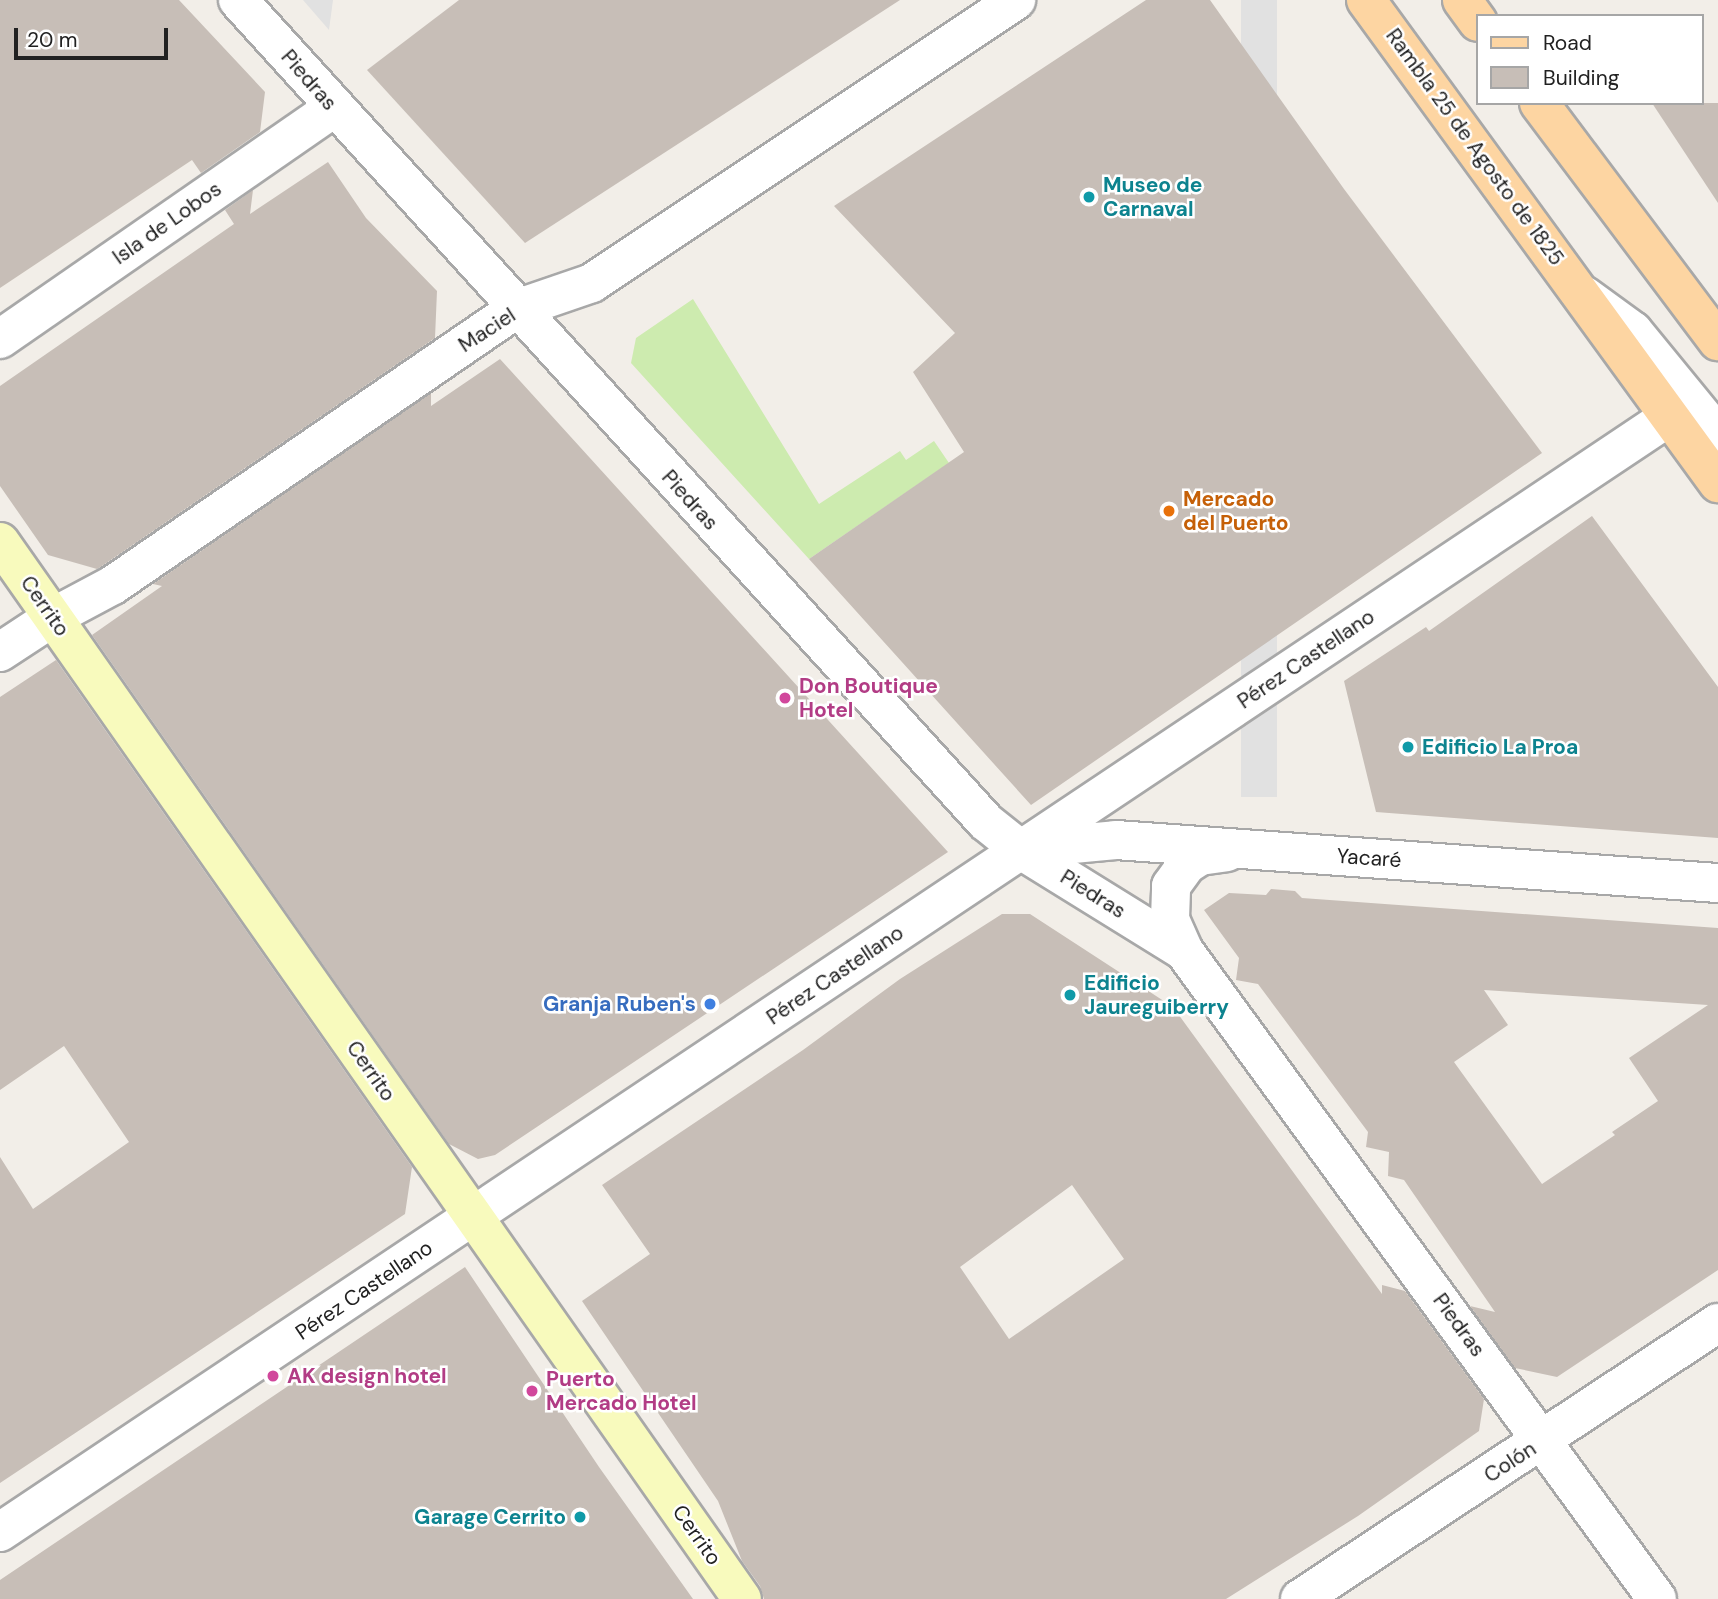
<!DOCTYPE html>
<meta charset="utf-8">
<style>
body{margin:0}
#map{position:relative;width:1718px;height:1599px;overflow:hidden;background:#f2eee8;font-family:"DM Sans",sans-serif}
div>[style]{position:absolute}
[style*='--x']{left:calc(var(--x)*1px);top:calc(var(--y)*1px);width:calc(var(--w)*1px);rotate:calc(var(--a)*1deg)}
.grass>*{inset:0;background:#cdebaf}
.parking>*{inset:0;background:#e1e1e1;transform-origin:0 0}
.building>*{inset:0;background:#c7beb7}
.roads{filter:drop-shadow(2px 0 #a8a8a8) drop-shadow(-2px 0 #a8a8a8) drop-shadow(0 2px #a8a8a8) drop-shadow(0 -2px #a8a8a8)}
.street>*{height:38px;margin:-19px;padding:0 19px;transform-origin:19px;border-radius:19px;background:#fff}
.secondary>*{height:38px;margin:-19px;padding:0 19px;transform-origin:19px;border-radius:19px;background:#f8fabd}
.primary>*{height:38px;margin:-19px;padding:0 19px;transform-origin:19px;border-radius:19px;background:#fdd5a2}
.dots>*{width:19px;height:19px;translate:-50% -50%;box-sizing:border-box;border:4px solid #fff;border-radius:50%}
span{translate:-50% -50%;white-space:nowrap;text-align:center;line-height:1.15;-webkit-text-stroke:5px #fff;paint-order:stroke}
.street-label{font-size:21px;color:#212121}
.culture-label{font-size:21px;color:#0d838f;font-weight:700}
.left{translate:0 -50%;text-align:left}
.right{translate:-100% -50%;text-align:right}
.food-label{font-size:21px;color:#c56008;font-weight:700}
.hotel-label{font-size:21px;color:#b23c85;font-weight:700}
.shop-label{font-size:21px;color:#366cbe;font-weight:700}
.legend{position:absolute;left:1476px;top:14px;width:228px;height:91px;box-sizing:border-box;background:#fff;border:2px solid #a6a6a6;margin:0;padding:9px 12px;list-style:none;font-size:21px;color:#212121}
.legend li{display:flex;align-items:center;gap:14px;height:35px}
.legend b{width:35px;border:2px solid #a6a6a6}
.scale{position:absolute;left:14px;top:28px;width:154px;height:32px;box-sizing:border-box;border:4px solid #212121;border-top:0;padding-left:9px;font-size:21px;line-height:24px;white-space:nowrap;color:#212121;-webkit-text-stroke:5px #fff;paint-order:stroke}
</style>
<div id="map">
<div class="grass">
<i style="clip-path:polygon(693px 299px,819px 504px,900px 451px,906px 460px,934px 441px,949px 463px,809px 559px,631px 363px,636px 338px)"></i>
</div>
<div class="parking">
<i style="clip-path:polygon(303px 0,333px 0,329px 30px)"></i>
<i style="left:1241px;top:0;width:36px;height:797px"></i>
</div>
<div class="building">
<i style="clip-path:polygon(0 0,179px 0,265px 92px,260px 132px,201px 173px,192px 160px,0 288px)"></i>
<i style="clip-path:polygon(459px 0,900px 0,525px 243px,367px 70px)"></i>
<i style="clip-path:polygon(1146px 0,1210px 0,1344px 189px,1542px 453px,1031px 805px,809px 559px,964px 452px,913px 372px,955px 333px,834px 206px)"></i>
<i style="clip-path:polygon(1652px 103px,1718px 103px,1718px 203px)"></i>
<i style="clip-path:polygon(328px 162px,366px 218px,437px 291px,435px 338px,102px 566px,97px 569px,48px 555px,0 486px,0 386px,234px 224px,225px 210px,253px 190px,250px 214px)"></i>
<i style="clip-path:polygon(500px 359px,948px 852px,495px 1155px,478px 1159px,449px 1144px,92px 635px,162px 586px,153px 584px,431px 393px,431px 406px)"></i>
<i style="clip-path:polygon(1592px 516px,1718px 687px,1718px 838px,1376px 812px,1344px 681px,1426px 627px,1429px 631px)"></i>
<i style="clip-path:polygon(56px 660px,412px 1167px,405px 1214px,0 1483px,0 1157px,33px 1209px,129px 1142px,64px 1046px,0 1090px,0 697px)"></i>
<i style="clip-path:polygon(evenodd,1271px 889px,1295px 891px,1302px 898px,1718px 928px,1718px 1270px,1557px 1377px,1515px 1368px,1470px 1306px,1495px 1312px,1404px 1180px,1388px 1176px,1389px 1152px,1366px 1147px,1368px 1132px,1258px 984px,1236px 980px,1239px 958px,1204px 910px,1229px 893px,1266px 895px,1271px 889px,1484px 990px,1708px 1005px,1629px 1058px,1658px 1101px,1612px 1132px,1615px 1135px,1542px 1184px,1454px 1062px,1508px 1025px,1484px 990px)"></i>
<i style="clip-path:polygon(evenodd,1002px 914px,1030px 914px,1173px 1007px,1382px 1294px,1382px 1285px,1405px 1291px,1484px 1399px,1479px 1431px,1358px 1516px,1226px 1599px,764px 1599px,760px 1586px,742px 1561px,718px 1501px,582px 1301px,650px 1254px,602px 1185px,803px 1050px,900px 979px,1002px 914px,1072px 1185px,1124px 1259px,1009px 1339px,960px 1267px,1072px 1185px)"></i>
<i style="clip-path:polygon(465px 1267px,599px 1467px,693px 1599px,0 1599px,0 1580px)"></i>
</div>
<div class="roads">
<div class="street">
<i style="--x:238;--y:0;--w:1111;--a:47.7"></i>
<i style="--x:986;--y:822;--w:45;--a:38.7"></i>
<i style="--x:1021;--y:850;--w:192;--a:31.8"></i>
<i style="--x:1184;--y:951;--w:802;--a:53.87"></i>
<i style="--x:1585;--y:296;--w:59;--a:36.1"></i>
<i style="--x:1633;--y:331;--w:134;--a:50.7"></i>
<i style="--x:0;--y:339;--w:405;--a:-34.7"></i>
<i style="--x:0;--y:652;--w:64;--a:-33.4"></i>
<i style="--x:53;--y:617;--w:68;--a:-28.1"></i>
<i style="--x:113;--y:585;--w:488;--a:-34.4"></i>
<i style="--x:516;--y:309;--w:80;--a:-18.9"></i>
<i style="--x:592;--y:283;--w:510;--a:-33.72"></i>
<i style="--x:1030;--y:848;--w:86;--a:-5.3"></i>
<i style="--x:1116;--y:840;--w:604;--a:4.09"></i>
<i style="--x:1184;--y:951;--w:35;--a:-114"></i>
<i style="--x:1170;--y:919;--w:33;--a:-88"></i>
<i style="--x:1171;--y:886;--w:26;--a:-54"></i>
<i style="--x:1186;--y:865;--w:17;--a:-33"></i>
<i style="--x:1200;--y:856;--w:27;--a:-8"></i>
<i style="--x:0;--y:1532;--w:2009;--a:-33.75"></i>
<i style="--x:1300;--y:1599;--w:501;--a:-33.44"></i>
</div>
<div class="secondary">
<i style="--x:0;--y:542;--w:1291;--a:54.93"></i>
</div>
<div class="primary">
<i style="--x:1366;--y:0;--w:598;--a:53.92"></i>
<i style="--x:1462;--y:0;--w:27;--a:54"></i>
<i style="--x:1539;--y:103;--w:298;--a:53.1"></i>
</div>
</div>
<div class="dots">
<i style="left:1089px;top:197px;background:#0f9aa8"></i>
<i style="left:1169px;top:511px;background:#e8710a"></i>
<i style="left:785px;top:698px;background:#d1479c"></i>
<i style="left:1408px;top:747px;background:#0f9aa8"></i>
<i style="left:1070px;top:995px;background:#0f9aa8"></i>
<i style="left:710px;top:1004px;background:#3f7fe0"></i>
<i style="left:273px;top:1376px;background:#d1479c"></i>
<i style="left:532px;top:1391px;background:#d1479c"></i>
<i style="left:580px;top:1517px;background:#0f9aa8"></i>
</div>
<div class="street-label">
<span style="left:309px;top:80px;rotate:49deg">Piedras</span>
<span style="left:1475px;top:147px;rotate:54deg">Rambla 25 de Agosto de 1825</span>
<span style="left:167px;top:223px;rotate:-35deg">Isla de Lobos</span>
<span style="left:487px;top:330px;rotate:-33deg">Maciel</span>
<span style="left:690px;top:500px;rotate:48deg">Piedras</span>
<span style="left:45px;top:606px;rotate:55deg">Cerrito</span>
<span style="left:1306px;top:659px;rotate:-34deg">Pérez Castellano</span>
<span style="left:1369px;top:858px;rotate:4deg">Yacaré</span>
<span style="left:1093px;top:894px;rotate:32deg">Piedras</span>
<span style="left:835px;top:975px;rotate:-34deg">Pérez Castellano</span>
<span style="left:371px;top:1071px;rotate:55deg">Cerrito</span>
<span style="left:364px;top:1290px;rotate:-34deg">Pérez Castellano</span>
<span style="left:1459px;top:1325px;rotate:54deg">Piedras</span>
<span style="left:1510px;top:1462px;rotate:-33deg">Colón</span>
<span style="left:697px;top:1535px;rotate:55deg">Cerrito</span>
</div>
<div class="culture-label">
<span class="left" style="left:1103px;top:197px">Museo de<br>Carnaval</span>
<span class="left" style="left:1422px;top:747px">Edificio La Proa</span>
<span class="left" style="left:1084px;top:995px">Edificio<br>Jaureguiberry</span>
<span class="right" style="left:566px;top:1517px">Garage Cerrito</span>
</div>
<div class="food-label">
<span class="left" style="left:1183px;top:511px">Mercado<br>del Puerto</span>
</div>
<div class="hotel-label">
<span class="left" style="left:799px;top:698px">Don Boutique<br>Hotel</span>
<span class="left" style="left:287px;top:1376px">AK design hotel</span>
<span class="left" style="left:546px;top:1391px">Puerto<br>Mercado Hotel</span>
</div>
<div class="shop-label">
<span class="right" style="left:696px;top:1004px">Granja Ruben's</span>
</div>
<ul class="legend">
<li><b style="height:9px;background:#fdd5a2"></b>Road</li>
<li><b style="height:19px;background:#c7beb7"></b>Building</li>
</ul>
<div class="scale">20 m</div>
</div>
